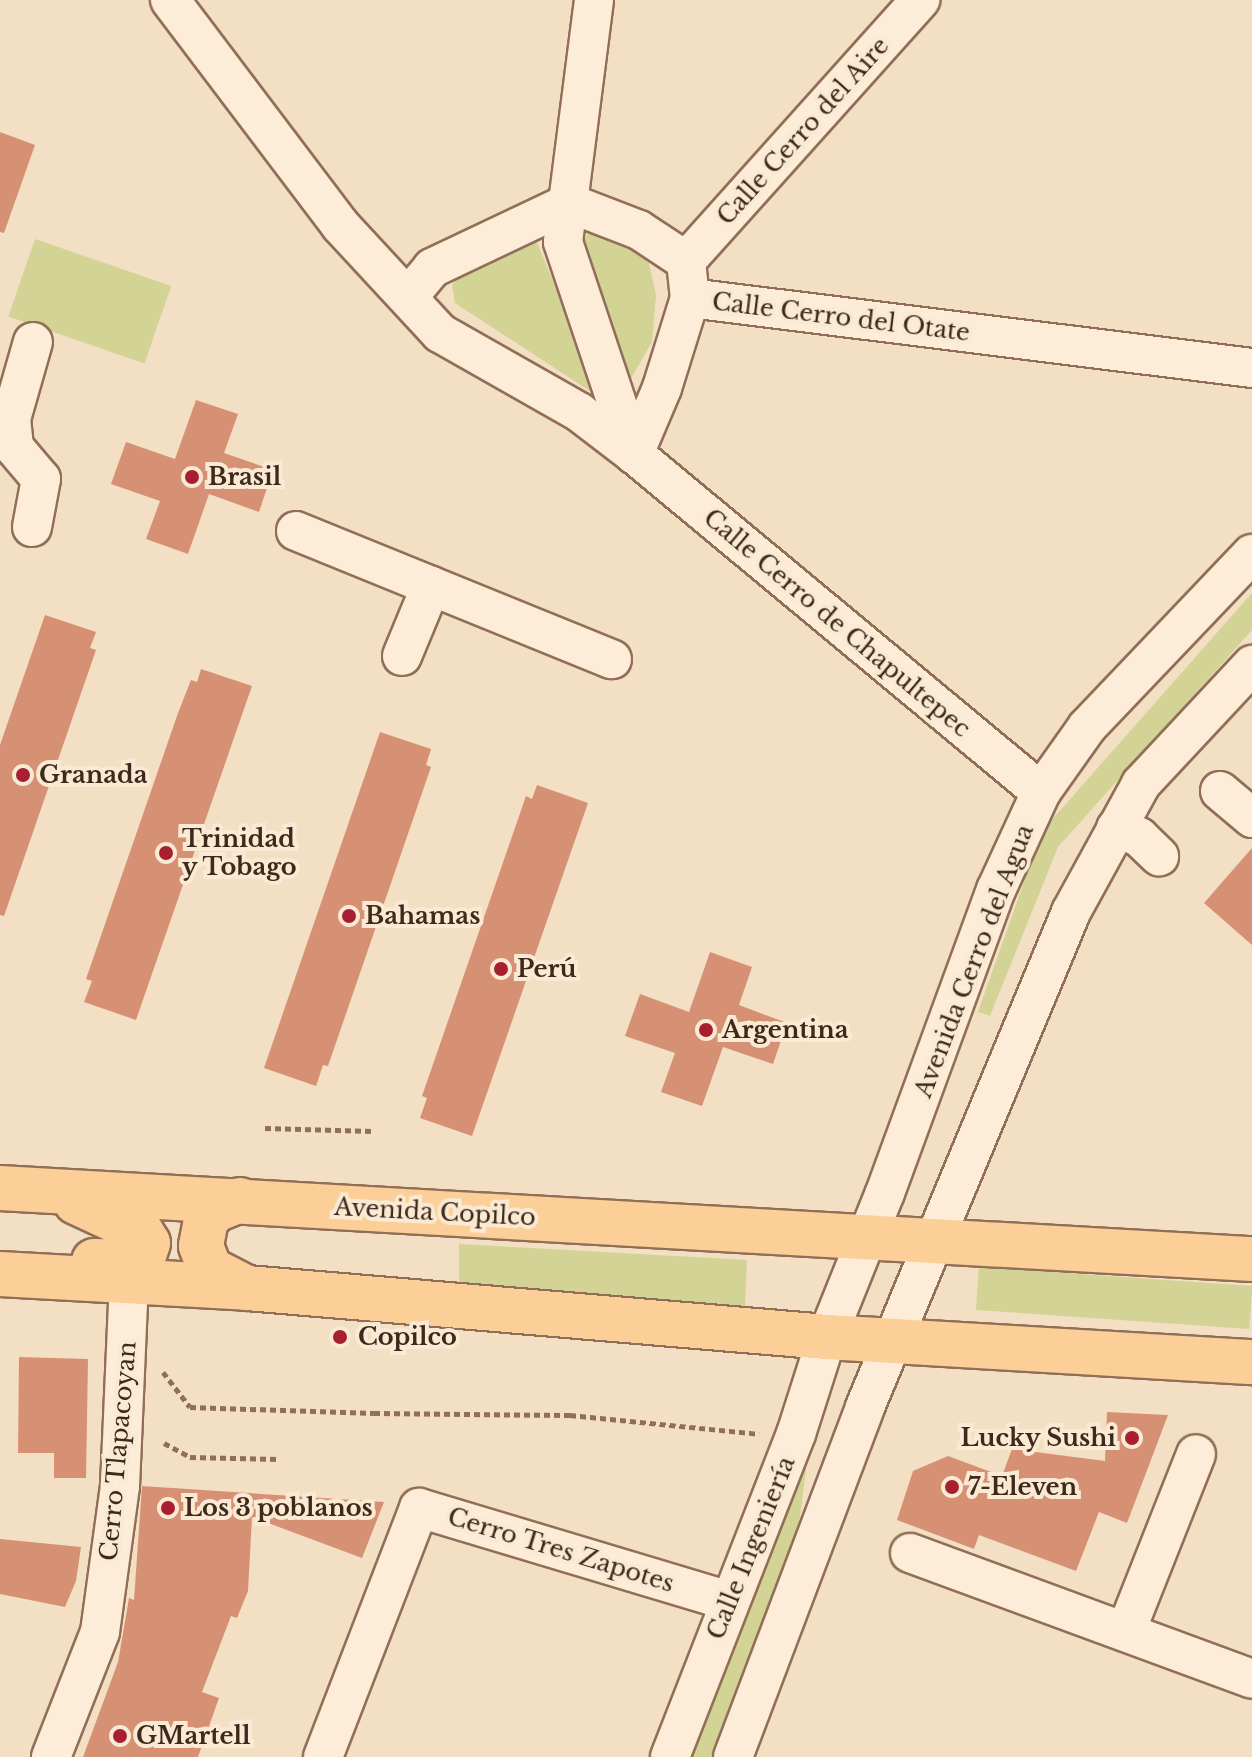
<!DOCTYPE html>
<meta charset="utf-8">
<style>
body{margin:0}
#map{position:relative;width:1252px;height:1757px;overflow:hidden;background:#f3dfc3;font-family:"Libre Baskerville",serif}
div>[style]{position:absolute}
[style*='--x']{left:calc(var(--x)*1px);top:calc(var(--y)*1px);width:calc(var(--w)*1px);rotate:calc(var(--a)*1deg)}
.green>*{inset:0;background:#d3d395;transform-origin:0 0}
.building>*{inset:0;background:#d69175}
.path>*{height:5px;margin-top:-2.5px;transform-origin:0;background:repeating-linear-gradient(90deg,#916f57 0 6px,transparent 0 10px)}
.roads{filter:drop-shadow(2px 0 #916f57) drop-shadow(-2px 0 #916f57) drop-shadow(0 2px #916f57) drop-shadow(0 -2px #916f57)}
.minor>*{height:38px;margin:-19px;padding:0 19px;transform-origin:19px;border-radius:19px;background:#fdedd8}
.major>*{height:44px;margin:-22px;padding:0 22px;transform-origin:22px;border-radius:22px;background:#fbcf97}
.dots>*{width:22px;height:22px;translate:-50% -50%;box-sizing:border-box;border:4px solid #faead4;border-radius:50%}
span{translate:-50% -50%;white-space:nowrap;text-align:center;line-height:1.15;-webkit-text-stroke:8px #faead4;paint-order:stroke}
.street-label{font-size:24px;color:#3f291d}
.poi-label{font-size:24px;color:#3f291d;font-weight:700}
.left{translate:0 -50%;text-align:left}
.right{translate:-100% -50%;text-align:right}
</style>
<div id="map">
<div class="green">
<i style="clip-path:polygon(592px 228px,621px 235px,648px 260px,656px 295px,652px 342px,630px 380px,599px 334px,579px 246px)"></i>
<i style="left:35px;top:239px;width:144px;height:82px;rotate:19deg"></i>
<i style="clip-path:polygon(536px 240px,602px 399px,455px 303px,452px 285px,468px 261px)"></i>
<i style="clip-path:polygon(1252px 593px,1252px 630px,1058px 847px,990px 1016px,978px 1012px,1042px 831px)"></i>
<i style="clip-path:polygon(459px 1244px,747px 1260px,745px 1309px,459px 1283px)"></i>
<i style="left:979px;top:1267px;width:274px;height:43px;rotate:4deg"></i>
<i style="clip-path:polygon(808px 1453px,798px 1532px,710px 1757px,689px 1757px)"></i>
</div>
<div class="building">
<i style="clip-path:polygon(0 132px,35px 145px,4px 233px,0 232px)"></i>
<i style="clip-path:polygon(196px 400px,238px 414px,224px 453px,273px 470px,259px 512px,209px 494px,188px 554px,146px 539px,160px 501px,111px 484px,126px 442px,175px 459px)"></i>
<i style="clip-path:polygon(45px 615px,96px 632px,90px 648px,96px 650px,4px 916px,0 915px,0 745px)"></i>
<i style="clip-path:polygon(201px 669px,252px 686px,136px 1020px,84px 1002px,92px 981px,86px 979px,178px 713px,191px 680px,197px 682px)"></i>
<i style="clip-path:polygon(380px 732px,431px 749px,426px 765px,431px 767px,328px 1066px,323px 1065px,316px 1086px,264px 1068px)"></i>
<i style="clip-path:polygon(537px 785px,588px 803px,472px 1136px,420px 1118px,427px 1098px,422px 1096px,526px 796px,532px 799px)"></i>
<i style="clip-path:polygon(1252px 848px,1252px 945px,1204px 903px)"></i>
<i style="clip-path:polygon(710px 952px,752px 967px,739px 1005px,787px 1023px,773px 1064px,723px 1047px,702px 1106px,661px 1092px,675px 1053px,625px 1036px,640px 994px,689px 1012px)"></i>
<i style="clip-path:polygon(19px 1357px,88px 1359px,86px 1478px,54px 1478px,54px 1453px,18px 1453px)"></i>
<i style="clip-path:polygon(1107px 1412px,1168px 1415px,1127px 1523px,1099px 1512px,1076px 1571px,979px 1535px,974px 1549px,897px 1520px,913px 1471px,948px 1456px,1002px 1476px,1012px 1449px,1105px 1461px)"></i>
<i style="clip-path:polygon(142px 1486px,384px 1502px,362px 1558px,252px 1517px,248px 1591px,237px 1618px,231px 1616px,202px 1692px,219px 1698px,198px 1757px,83px 1757px,118px 1662px,129px 1598px,134px 1600px)"></i>
<i style="clip-path:polygon(0 1539px,81px 1547px,76px 1581px,65px 1607px,0 1594px)"></i>
</div>
<div class="path">
<i style="--x:265;--y:1128;--w:108;--a:1.6"></i>
<i style="--x:163;--y:1372;--w:44;--a:52.4"></i>
<i style="--x:190;--y:1407;--w:184;--a:1.9"></i>
<i style="--x:374;--y:1413;--w:196;--a:0.6"></i>
<i style="--x:570;--y:1415;--w:190;--a:5.7"></i>
<i style="--x:164;--y:1443;--w:30;--a:28"></i>
<i style="--x:190;--y:1457;--w:89;--a:1.3"></i>
</div>
<div class="roads">
<div class="minor">
<i style="--x:170;--y:0;--w:283;--a:52.9"></i>
<i style="--x:341;--y:226;--w:146;--a:47.2"></i>
<i style="--x:440;--y:333;--w:160;--a:29.6"></i>
<i style="--x:579;--y:412;--w:69;--a:37.4"></i>
<i style="--x:634;--y:454;--w:529;--a:39.71"></i>
<i style="--x:594;--y:0;--w:244;--a:97.3"></i>
<i style="--x:563;--y:242;--w:224;--a:71.5"></i>
<i style="--x:686;--y:261;--w:351;--a:-48.1"></i>
<i style="--x:408;--y:297;--w:38;--a:-50"></i>
<i style="--x:432;--y:268;--w:152;--a:-25.4"></i>
<i style="--x:569;--y:203;--w:75;--a:21.1"></i>
<i style="--x:639;--y:230;--w:56;--a:33.4"></i>
<i style="--x:686;--y:261;--w:37;--a:84"></i>
<i style="--x:690;--y:298;--w:94;--a:107.3"></i>
<i style="--x:662;--y:388;--w:72;--a:113"></i>
<i style="--x:690;--y:298;--w:566;--a:7.1"></i>
<i style="--x:32;--y:527;--w:49;--a:-79.4"></i>
<i style="--x:41;--y:479;--w:42;--a:-130.2"></i>
<i style="--x:14;--y:447;--w:28;--a:-96"></i>
<i style="--x:11;--y:419;--w:80;--a:-74.1"></i>
<i style="--x:296;--y:531;--w:341;--a:22.1"></i>
<i style="--x:402;--y:656;--w:76;--a:-67.5"></i>
<i style="--x:1220;--y:791;--w:42;--a:40.2"></i>
<i style="--x:1116;--y:828;--w:25;--a:21"></i>
<i style="--x:1139;--y:837;--w:28;--a:44"></i>
<i style="--x:910;--y:1553;--w:364;--a:20.2"></i>
<i style="--x:1126;--y:1631;--w:190;--a:-68.4"></i>
<i style="--x:51;--y:1757;--w:134;--a:-68.6"></i>
<i style="--x:100;--y:1632;--w:147;--a:-82.2"></i>
<i style="--x:120;--y:1486;--w:206;--a:-87.5"></i>
<i style="--x:323;--y:1757;--w:267;--a:-68.9"></i>
<i style="--x:419;--y:1508;--w:324;--a:16.7"></i>
<i style="--x:670;--y:1757;--w:347;--a:-68.7"></i>
<i style="--x:796;--y:1434;--w:102;--a:-72.3"></i>
<i style="--x:827;--y:1337;--w:155;--a:-68.1"></i>
<i style="--x:885;--y:1193;--w:323;--a:-69.9"></i>
<i style="--x:996;--y:890;--w:108;--a:-65.3"></i>
<i style="--x:1041;--y:792;--w:80;--a:-54.7"></i>
<i style="--x:1087;--y:727;--w:239;--a:-46.4"></i>
<i style="--x:733;--y:1757;--w:374;--a:-69.3"></i>
<i style="--x:865;--y:1407;--w:536;--a:-67.4"></i>
<i style="--x:1071;--y:912;--w:146;--a:-61.3"></i>
<i style="--x:1141;--y:784;--w:163;--a:-47"></i>
</div>
<div class="major">
<i style="--x:0;--y:1188;--w:1254;--a:3.25"></i>
<i style="--x:240;--y:1200;--w:27;--a:158"></i>
<i style="--x:215;--y:1210;--w:13;--a:132"></i>
<i style="--x:206;--y:1220;--w:26;--a:101"></i>
<i style="--x:201;--y:1246;--w:25;--a:69"></i>
<i style="--x:210;--y:1269;--w:42;--a:27.2"></i>
<i style="--x:76;--y:1202;--w:72;--a:24.8"></i>
<i style="--x:141;--y:1232;--w:13;--a:58"></i>
<i style="--x:148;--y:1243;--w:16;--a:108"></i>
<i style="--x:143;--y:1258;--w:9;--a:153"></i>
<i style="--x:135;--y:1262;--w:41;--a:-178.6"></i>
<i style="--x:0;--y:1274;--w:247;--a:3.2"></i>
<i style="--x:247;--y:1288;--w:582;--a:4.83"></i>
<i style="--x:827;--y:1337;--w:426;--a:3.4"></i>
</div>
</div>
<div class="dots">
<i style="left:192px;top:477px;background:#a81f31"></i>
<i style="left:23px;top:775px;background:#a81f31"></i>
<i style="left:166px;top:853px;background:#a81f31"></i>
<i style="left:349px;top:916px;background:#a81f31"></i>
<i style="left:501px;top:969px;background:#a81f31"></i>
<i style="left:706px;top:1030px;background:#a81f31"></i>
<i style="left:340px;top:1337px;background:#a81f31"></i>
<i style="left:1132px;top:1438px;background:#a81f31"></i>
<i style="left:952px;top:1487px;background:#a81f31"></i>
<i style="left:168px;top:1508px;background:#a81f31"></i>
<i style="left:120px;top:1736px;background:#a81f31"></i>
</div>
<div class="street-label">
<span style="left:803px;top:131px;rotate:-48deg">Calle Cerro del Aire</span>
<span style="left:841px;top:317px;rotate:7deg">Calle Cerro del Otate</span>
<span style="left:837px;top:623px;rotate:40deg">Calle Cerro de Chapultepec</span>
<span style="left:974px;top:961px;rotate:-69deg">Avenida Cerro del Agua</span>
<span style="left:435px;top:1212px;rotate:3deg">Avenida Copilco</span>
<span style="left:118px;top:1451px;rotate:-85deg">Cerro Tlapacoyan</span>
<span style="left:751px;top:1548px;rotate:-68deg">Calle Ingeniería</span>
<span style="left:561px;top:1550px;rotate:17deg">Cerro Tres Zapotes</span>
</div>
<div class="poi-label">
<span class="left" style="left:208px;top:477px">Brasil</span>
<span class="left" style="left:39px;top:775px">Granada</span>
<span class="left" style="left:182px;top:853px">Trinidad<br>y Tobago</span>
<span class="left" style="left:365px;top:916px">Bahamas</span>
<span class="left" style="left:517px;top:969px">Perú</span>
<span class="left" style="left:722px;top:1030px">Argentina</span>
<span class="left" style="left:358px;top:1337px">Copilco</span>
<span class="right" style="left:1116px;top:1438px">Lucky Sushi</span>
<span class="left" style="left:968px;top:1487px">7-Eleven</span>
<span class="left" style="left:184px;top:1508px">Los 3 poblanos</span>
<span class="left" style="left:136px;top:1736px">GMartell</span>
</div>
</div>
